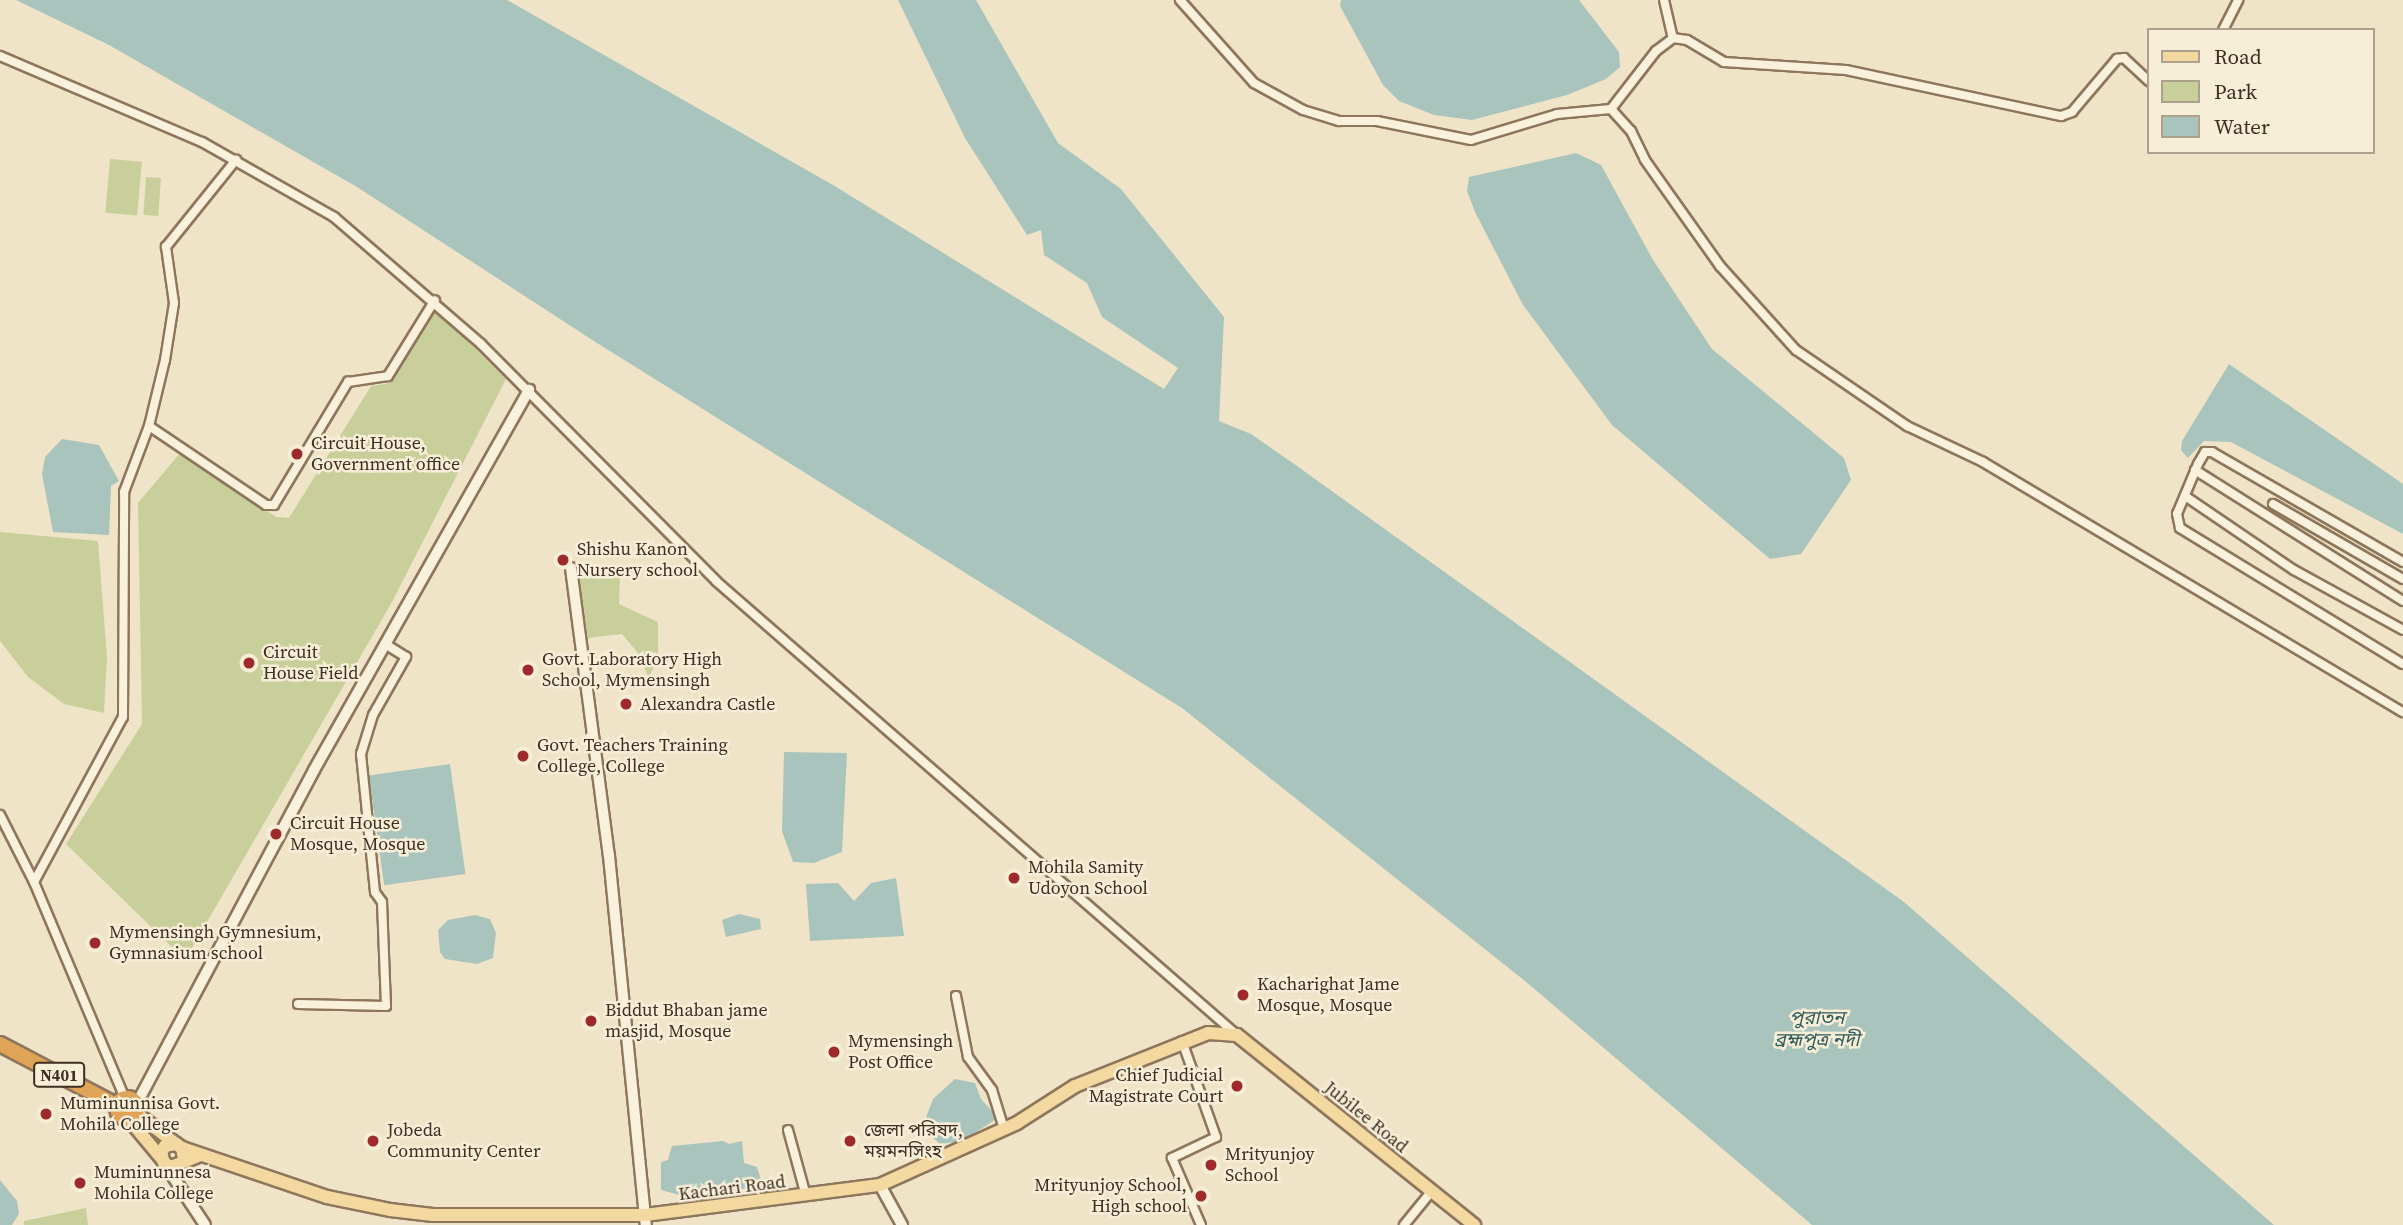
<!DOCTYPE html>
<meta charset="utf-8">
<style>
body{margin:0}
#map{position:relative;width:2403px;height:1225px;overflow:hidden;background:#f0e4c8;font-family:"Source Serif 4","Noto Sans Bengali",serif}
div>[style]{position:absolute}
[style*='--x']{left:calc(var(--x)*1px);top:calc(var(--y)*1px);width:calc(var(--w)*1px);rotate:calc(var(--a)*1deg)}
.green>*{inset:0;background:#c9cf9b;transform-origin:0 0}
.water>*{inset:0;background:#a9c4bc;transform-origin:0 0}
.roads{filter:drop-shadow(2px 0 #8d765c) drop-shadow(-2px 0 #8d765c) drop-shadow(0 2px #8d765c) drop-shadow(0 -2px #8d765c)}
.street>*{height:8px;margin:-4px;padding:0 4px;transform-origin:4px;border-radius:4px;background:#faf1dc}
.secondary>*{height:10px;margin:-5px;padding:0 5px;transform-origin:5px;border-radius:5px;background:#faf1dc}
.primary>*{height:12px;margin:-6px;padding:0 6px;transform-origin:6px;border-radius:6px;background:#f3d9a0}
.highway>*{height:14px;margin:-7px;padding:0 7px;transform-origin:7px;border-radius:7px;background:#e0a458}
.highway>.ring{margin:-7px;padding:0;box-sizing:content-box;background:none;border:14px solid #e0a458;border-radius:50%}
.dots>*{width:19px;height:19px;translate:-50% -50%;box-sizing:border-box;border:4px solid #f7eed8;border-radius:50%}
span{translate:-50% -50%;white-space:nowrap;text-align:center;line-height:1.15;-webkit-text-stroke:5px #f7eed8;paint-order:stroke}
.shield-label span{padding:2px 5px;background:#f7eed8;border:2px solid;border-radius:5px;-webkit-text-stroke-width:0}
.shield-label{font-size:16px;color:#3d2e20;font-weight:700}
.poi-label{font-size:18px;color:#3d2e20}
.left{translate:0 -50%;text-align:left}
.right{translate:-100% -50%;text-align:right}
.street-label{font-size:18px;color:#3d2e20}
.water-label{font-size:19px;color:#2f5d5a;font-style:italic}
.legend{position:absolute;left:2147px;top:28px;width:228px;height:126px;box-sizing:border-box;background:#f7eed8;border:2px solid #ada18e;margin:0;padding:9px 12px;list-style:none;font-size:21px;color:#3d2e20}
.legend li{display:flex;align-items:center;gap:14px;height:35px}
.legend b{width:35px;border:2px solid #ada18e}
</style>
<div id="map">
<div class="green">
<i style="left:110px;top:159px;width:32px;height:54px;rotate:5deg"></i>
<i style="left:146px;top:177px;width:15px;height:38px;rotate:4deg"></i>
<i style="clip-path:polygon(435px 309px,506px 379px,392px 602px,185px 960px,66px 844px,142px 724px,138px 503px,181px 452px,276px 517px,289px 518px,371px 386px,390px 383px)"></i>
<i style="clip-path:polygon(0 532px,98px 541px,107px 657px,104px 713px,64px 704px,28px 677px,0 641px)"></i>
<i style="clip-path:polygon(579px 575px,620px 578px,619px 604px,658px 622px,658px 655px,649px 678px,637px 652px,622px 634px,588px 638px)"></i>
<i style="clip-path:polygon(86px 1208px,88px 1225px,24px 1225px,24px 1221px)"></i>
</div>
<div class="water">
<i style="clip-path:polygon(16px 0,507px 0,833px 185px,1164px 389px,1178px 368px,1102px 317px,1087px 283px,1044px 255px,1041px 230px,1027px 235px,965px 138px,898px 0,976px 0,1058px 143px,1121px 189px,1224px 317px,1219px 421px,1251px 434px,1297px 466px,1904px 902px,2274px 1225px,1812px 1225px,1525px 981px,1182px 708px,597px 343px,357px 187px,109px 45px)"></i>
<i style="clip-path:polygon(1341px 0,1579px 0,1619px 52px,1620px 67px,1606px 79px,1567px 95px,1472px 120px,1434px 115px,1399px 101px,1383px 85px,1340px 6px)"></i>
<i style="clip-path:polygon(1576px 153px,1601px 165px,1653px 260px,1712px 349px,1844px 458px,1851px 480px,1801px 554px,1770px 559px,1612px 425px,1523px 305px,1475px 212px,1467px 191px,1469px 177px)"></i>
<i style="clip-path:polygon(2229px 364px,2403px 484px,2403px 534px,2231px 442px,2204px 441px,2188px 458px,2181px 450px,2182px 441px)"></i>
<i style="clip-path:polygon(62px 439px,99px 445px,119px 481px,111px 486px,109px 535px,53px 532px,42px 474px,45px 457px)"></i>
<i style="clip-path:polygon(784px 752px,847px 753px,842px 852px,814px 863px,793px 862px,782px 831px)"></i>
<i style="left:450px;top:764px;width:111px;height:82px;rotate:82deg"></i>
<i style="clip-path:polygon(896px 878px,904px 936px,810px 941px,806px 884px,838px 883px,854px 901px,871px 883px)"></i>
<i style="clip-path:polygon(739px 914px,760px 919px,761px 929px,726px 937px,722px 920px)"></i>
<i style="clip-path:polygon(475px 915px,490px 919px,496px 933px,493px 958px,477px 964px,445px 959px,440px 952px,438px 930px,448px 920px)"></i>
<i style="clip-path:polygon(955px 1079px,975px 1083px,981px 1099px,998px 1118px,962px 1141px,940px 1144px,922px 1128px,933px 1099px)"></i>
<i style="clip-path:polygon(723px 1141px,729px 1144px,742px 1141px,744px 1163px,757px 1167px,761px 1180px,782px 1179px,774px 1189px,755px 1185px,735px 1192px,683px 1196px,661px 1190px,661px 1162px,668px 1160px,672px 1146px)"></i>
<i style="clip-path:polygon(0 1180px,17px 1201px,19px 1214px,12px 1225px,0 1225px)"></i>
</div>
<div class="roads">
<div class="street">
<i style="--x:1180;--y:0;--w:111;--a:48.3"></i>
<i style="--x:1254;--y:83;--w:56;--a:28.9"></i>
<i style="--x:1303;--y:110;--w:38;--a:17"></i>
<i style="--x:1339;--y:121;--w:38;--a:0"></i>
<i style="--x:1377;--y:121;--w:96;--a:11.4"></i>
<i style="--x:1471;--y:140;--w:90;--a:-16.8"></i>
<i style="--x:1557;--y:114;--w:54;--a:-5.3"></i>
<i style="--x:1611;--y:109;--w:30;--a:48"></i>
<i style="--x:1631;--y:131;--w:32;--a:64"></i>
<i style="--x:1645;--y:160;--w:130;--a:54.7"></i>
<i style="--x:1720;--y:266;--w:113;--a:47.9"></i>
<i style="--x:1796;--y:350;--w:135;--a:34.4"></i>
<i style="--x:1907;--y:426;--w:84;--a:25.3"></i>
<i style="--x:1983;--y:462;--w:489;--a:30.8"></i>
<i style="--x:1664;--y:0;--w:39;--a:77"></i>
<i style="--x:2223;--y:30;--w:34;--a:-63"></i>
<i style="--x:0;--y:56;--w:220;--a:23.1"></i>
<i style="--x:202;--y:142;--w:152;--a:29.6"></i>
<i style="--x:334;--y:217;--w:194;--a:40.8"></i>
<i style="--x:481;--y:344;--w:334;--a:45.2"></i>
<i style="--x:716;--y:581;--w:691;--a:41.07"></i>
<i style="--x:1611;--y:109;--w:73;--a:-52.2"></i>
<i style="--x:1656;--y:51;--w:21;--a:-37"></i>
<i style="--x:1673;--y:38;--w:14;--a:8"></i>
<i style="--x:1687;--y:40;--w:43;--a:30.7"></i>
<i style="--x:1724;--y:62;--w:122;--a:3.8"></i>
<i style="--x:1846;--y:70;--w:220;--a:12.1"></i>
<i style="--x:2061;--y:116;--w:12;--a:-20"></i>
<i style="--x:2072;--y:112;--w:70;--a:-49.7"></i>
<i style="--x:2117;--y:59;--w:7;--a:-8"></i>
<i style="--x:2124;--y:58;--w:34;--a:43"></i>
<i style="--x:149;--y:426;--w:141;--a:34"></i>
<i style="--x:266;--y:505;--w:8;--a:0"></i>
<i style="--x:274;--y:505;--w:144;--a:-59"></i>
<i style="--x:348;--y:382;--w:40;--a:-8.5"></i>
<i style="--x:388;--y:376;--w:89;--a:-58.3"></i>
<i style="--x:2195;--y:470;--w:246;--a:32.2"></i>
<i style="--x:2185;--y:496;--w:132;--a:34.2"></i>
<i style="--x:2294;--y:570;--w:124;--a:28.8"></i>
<i style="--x:2273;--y:504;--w:150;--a:30"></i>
<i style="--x:2403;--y:562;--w:220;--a:-150.1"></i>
<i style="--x:2212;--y:452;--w:7;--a:180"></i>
<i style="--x:2205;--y:452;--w:14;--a:120"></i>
<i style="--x:2198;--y:464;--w:54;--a:112.8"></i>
<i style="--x:2177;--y:514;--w:14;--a:78"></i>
<i style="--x:2180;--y:528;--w:261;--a:31.4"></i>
<i style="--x:0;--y:815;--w:75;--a:63.1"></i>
<i style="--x:34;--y:882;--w:234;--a:67.2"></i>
<i style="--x:34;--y:882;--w:187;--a:-61.7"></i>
<i style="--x:123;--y:717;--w:225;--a:-89.7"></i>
<i style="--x:124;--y:492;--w:71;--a:-69.3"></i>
<i style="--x:149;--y:426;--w:68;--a:-76.4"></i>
<i style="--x:165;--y:360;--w:58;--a:-81"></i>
<i style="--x:174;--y:303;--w:57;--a:-98.1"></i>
<i style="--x:166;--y:247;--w:112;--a:-51.2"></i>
<i style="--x:956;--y:996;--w:62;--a:78.9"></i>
<i style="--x:968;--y:1057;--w:41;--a:54"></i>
<i style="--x:992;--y:1090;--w:41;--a:72.9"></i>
<i style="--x:298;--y:1004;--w:88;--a:1.3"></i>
<i style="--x:386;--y:1006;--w:104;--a:-92.2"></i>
<i style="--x:382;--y:902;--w:12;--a:-125"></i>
<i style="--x:375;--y:892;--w:139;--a:-95.8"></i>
<i style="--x:361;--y:754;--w:41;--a:-72.9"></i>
<i style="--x:373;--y:715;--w:67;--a:-60.4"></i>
<i style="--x:406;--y:657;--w:25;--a:-148"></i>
<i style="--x:1182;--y:1041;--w:102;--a:70.5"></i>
<i style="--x:1216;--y:1137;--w:49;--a:154.5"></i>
<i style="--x:1172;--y:1158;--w:73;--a:66.6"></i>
<i style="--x:788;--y:1130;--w:68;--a:74.7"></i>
<i style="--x:1404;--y:1225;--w:43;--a:-50.7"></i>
</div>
<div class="secondary">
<i style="--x:571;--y:568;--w:290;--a:82.5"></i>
<i style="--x:609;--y:856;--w:371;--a:84.3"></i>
<i style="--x:136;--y:1105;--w:379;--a:-62"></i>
<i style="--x:314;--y:770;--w:437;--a:-60.5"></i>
<i style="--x:164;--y:1163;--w:74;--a:56.5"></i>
<i style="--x:880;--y:1185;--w:46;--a:61.2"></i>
</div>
<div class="primary">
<i style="--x:136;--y:1113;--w:51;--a:37.8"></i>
<i style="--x:127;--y:1117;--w:55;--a:50.2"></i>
<i style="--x:182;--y:1148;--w:153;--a:18.7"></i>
<i style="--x:327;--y:1197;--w:64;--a:11.7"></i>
<i style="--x:390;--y:1210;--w:43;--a:6.6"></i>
<i style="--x:433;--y:1215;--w:212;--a:0"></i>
<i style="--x:645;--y:1215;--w:237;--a:-7.3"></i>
<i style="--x:880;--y:1185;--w:150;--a:-24.3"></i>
<i style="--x:1017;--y:1123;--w:69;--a:-32.5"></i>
<i style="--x:1075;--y:1086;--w:143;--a:-21.7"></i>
<i style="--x:1208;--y:1033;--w:29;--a:4"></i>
<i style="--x:1237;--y:1035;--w:304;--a:38.7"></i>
<i style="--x:184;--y:1159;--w:11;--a:-100"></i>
<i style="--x:182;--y:1148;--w:7;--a:-146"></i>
<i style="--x:176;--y:1144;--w:11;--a:170"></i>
<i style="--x:165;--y:1146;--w:8;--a:120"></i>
<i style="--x:161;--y:1153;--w:10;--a:73"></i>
<i style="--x:164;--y:1163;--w:8;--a:30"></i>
<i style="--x:171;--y:1167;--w:32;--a:-22"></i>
</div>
<div class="highway">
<i style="--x:0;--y:1044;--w:133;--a:27.7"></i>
<i class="ring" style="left:117px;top:1098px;width:6px;height:6px"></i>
</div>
</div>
<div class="dots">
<i style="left:297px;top:454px;background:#9e2a2b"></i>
<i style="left:563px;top:560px;background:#9e2a2b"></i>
<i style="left:249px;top:663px;background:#9e2a2b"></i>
<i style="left:528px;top:670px;background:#9e2a2b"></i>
<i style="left:626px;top:704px;background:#9e2a2b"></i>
<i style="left:523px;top:756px;background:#9e2a2b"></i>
<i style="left:276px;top:834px;background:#9e2a2b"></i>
<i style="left:1014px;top:878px;background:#9e2a2b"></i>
<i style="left:95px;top:943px;background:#9e2a2b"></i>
<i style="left:1243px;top:995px;background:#9e2a2b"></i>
<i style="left:591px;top:1021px;background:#9e2a2b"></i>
<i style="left:834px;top:1052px;background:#9e2a2b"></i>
<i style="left:1237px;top:1086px;background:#9e2a2b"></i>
<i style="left:46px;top:1114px;background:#9e2a2b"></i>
<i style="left:373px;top:1141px;background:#9e2a2b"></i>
<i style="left:850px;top:1141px;background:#9e2a2b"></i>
<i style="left:1211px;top:1165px;background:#9e2a2b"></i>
<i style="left:80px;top:1183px;background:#9e2a2b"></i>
<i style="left:1201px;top:1196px;background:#9e2a2b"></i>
</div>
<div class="shield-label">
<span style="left:59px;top:1075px">N401</span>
</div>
<div class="poi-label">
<span class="left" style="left:311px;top:454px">Circuit House,<br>Government office</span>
<span class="left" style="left:577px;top:560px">Shishu Kanon<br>Nursery school</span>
<span class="left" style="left:263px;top:663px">Circuit<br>House Field</span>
<span class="left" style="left:542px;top:670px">Govt. Laboratory High<br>School, Mymensingh</span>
<span class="left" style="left:640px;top:704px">Alexandra Castle</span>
<span class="left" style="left:537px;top:756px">Govt. Teachers Training<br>College, College</span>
<span class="left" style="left:290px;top:834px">Circuit House<br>Mosque, Mosque</span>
<span class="left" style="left:1028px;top:878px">Mohila Samity<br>Udoyon School</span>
<span class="left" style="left:109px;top:943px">Mymensingh Gymnesium,<br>Gymnasium school</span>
<span class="left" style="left:1257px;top:995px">Kacharighat Jame<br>Mosque, Mosque</span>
<span class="left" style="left:605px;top:1021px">Biddut Bhaban jame<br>masjid, Mosque</span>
<span class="left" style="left:848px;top:1052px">Mymensingh<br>Post Office</span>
<span class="right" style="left:1223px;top:1086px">Chief Judicial<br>Magistrate Court</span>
<span class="left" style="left:60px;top:1114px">Muminunnisa Govt.<br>Mohila College</span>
<span class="left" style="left:387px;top:1141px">Jobeda<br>Community Center</span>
<span class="left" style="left:864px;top:1141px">জেলা পরিষদ,<br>ময়মনসিংহ</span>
<span class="left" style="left:1225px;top:1165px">Mrityunjoy<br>School</span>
<span class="left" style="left:94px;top:1183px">Muminunnesa<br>Mohila College</span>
<span class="right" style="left:1187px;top:1196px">Mrityunjoy School,<br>High school</span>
</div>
<div class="street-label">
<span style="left:1366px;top:1117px;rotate:39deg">Jubilee Road</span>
<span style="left:732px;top:1188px;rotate:-7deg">Kachari Road</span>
</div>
<div class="water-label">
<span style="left:1817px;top:1029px">পুরাতন<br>ব্রহ্মপুত্র নদী</span>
</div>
<ul class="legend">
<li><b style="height:9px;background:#f3d9a0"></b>Road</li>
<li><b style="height:19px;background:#c9cf9b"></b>Park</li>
<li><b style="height:19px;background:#a9c4bc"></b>Water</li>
</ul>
</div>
